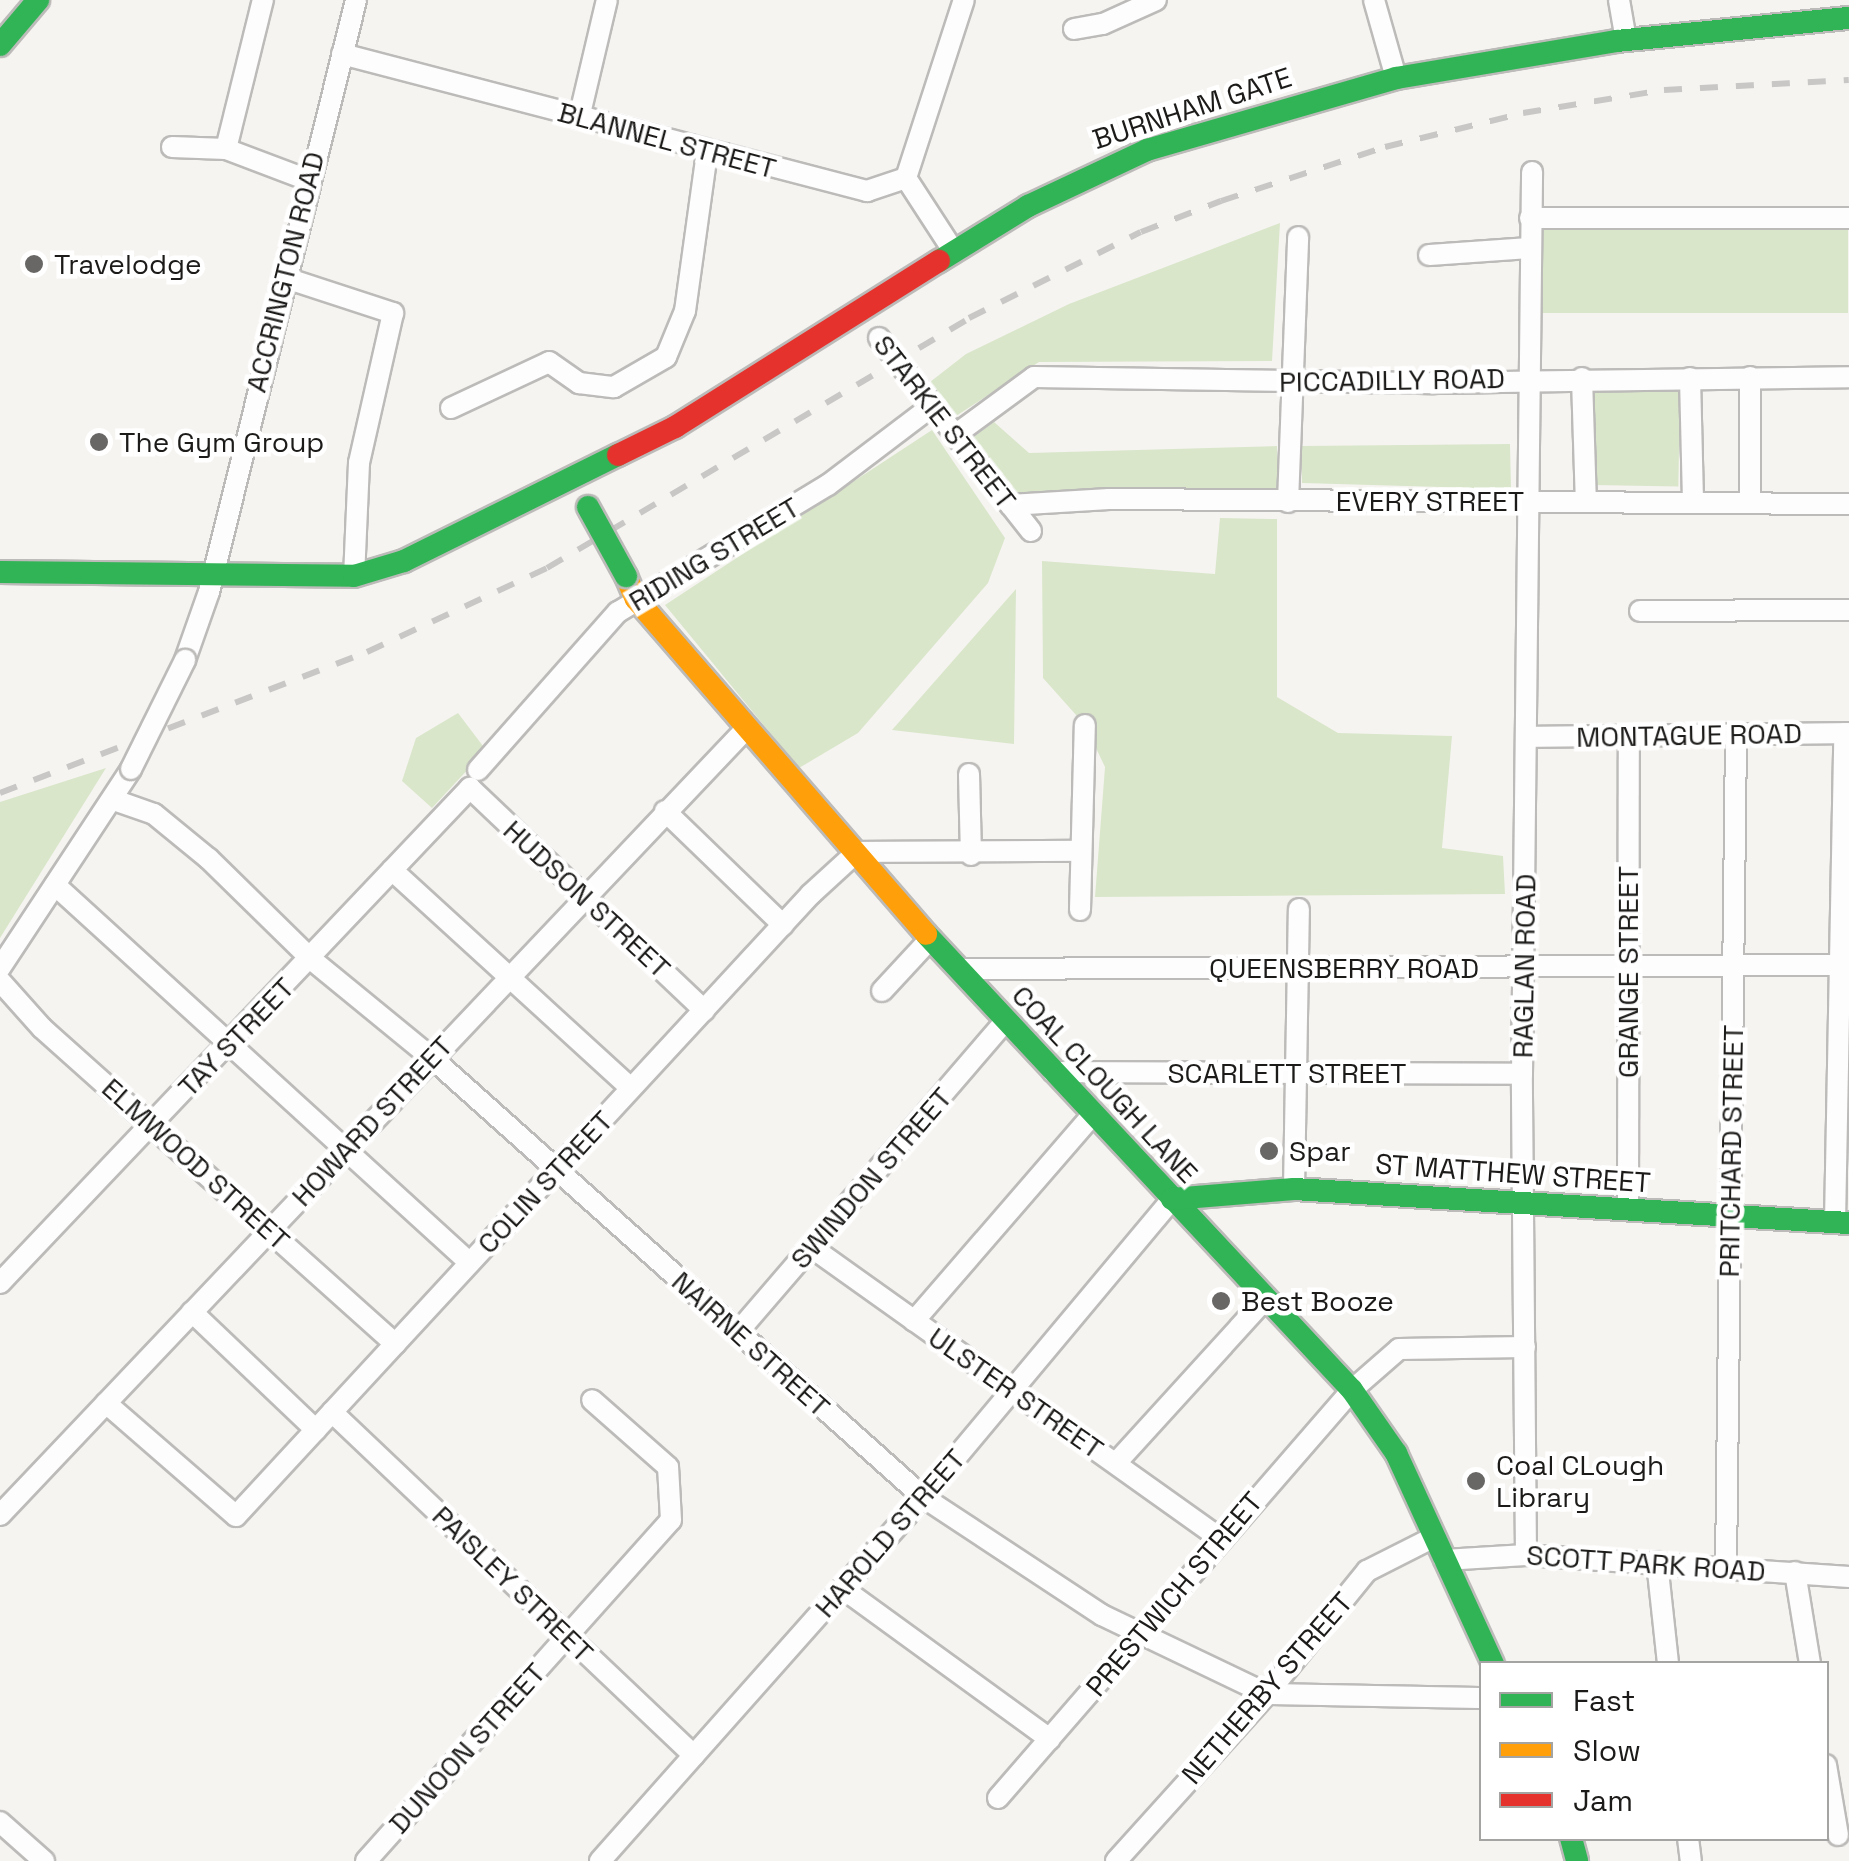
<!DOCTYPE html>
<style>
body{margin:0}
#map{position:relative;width:1849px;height:1861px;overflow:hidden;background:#f6f4f1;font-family:"Space Grotesk",sans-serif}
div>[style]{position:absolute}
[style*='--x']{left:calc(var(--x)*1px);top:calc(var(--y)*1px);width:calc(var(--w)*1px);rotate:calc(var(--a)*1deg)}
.green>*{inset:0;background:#d9e6ca;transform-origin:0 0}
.roads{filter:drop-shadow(2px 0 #bcbbb9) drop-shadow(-2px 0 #bcbbb9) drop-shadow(0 2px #bcbbb9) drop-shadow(0 -2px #bcbbb9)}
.street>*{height:20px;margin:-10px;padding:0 10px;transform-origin:10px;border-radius:10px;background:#fefdfd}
.fast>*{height:22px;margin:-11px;padding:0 11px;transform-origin:11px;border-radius:11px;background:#30b455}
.slow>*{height:22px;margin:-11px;padding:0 11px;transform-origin:11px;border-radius:11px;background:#ff9f0a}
.jam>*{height:22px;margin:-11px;padding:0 11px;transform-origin:11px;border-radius:11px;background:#e5322d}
.rail>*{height:6px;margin-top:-3px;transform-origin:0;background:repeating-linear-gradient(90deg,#c8c7c6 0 18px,transparent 0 36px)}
.bridges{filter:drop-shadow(2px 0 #bcbbb9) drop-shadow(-2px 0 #bcbbb9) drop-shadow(0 2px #bcbbb9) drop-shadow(0 -2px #bcbbb9)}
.street-bridge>*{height:20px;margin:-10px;padding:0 10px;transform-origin:10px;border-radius:10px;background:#fefdfd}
.fast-bridge>*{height:22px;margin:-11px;padding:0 11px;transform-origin:11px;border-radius:11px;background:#30b455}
.dots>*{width:28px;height:28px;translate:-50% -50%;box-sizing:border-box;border:5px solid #fff;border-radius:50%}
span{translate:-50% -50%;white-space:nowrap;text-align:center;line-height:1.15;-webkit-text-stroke:9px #fff;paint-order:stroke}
.street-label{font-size:28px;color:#1c1b1a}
.poi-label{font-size:28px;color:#1c1b1a}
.left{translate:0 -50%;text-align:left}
.legend{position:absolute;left:1479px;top:1661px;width:350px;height:180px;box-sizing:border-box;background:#fff;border:2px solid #a4a4a3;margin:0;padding:12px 18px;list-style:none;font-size:30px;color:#1c1b1a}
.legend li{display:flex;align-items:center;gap:20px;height:50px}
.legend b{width:50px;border:2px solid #a4a4a3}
</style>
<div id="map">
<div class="green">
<i style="left:1534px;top:221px;width:314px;height:92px"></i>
<i style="clip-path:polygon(1280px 223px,1272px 361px,1039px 362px,956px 416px,930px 382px,966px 354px,1069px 304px)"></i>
<i style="left:1594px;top:390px;width:86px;height:95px;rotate:1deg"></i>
<i style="clip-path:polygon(994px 422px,1029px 453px,1277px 446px,1278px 490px,1013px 494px,969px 440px)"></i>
<i style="clip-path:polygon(932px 430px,1005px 538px,988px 583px,858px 733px,799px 768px,665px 605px)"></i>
<i style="clip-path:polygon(1510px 444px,1511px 489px,1302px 483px,1301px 446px)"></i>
<i style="clip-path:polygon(1220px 518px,1277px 519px,1277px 697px,1338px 733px,1452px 736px,1442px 848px,1503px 856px,1505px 894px,1095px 897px,1105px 767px,1085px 725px,1043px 678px,1042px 561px,1215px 574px)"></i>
<i style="clip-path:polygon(1016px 589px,1014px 744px,892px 730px)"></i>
<i style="clip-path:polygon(458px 713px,486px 750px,432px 808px,402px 781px,416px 738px)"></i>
<i style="clip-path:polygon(106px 768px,0 938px,0 802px)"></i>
</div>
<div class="roads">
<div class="street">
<i style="--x:1374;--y:0;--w:81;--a:74.2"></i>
<i style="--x:1619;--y:0;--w:41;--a:80.1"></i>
<i style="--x:1074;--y:29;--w:29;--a:-10"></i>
<i style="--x:1103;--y:24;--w:58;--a:-24.4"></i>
<i style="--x:342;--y:54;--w:543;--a:14.63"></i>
<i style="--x:867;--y:191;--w:41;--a:-18.4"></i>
<i style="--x:906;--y:178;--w:88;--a:57"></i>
<i style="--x:579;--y:118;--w:121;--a:-76.7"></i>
<i style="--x:172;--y:147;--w:54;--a:2.1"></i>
<i style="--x:226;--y:149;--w:88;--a:20.7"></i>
<i style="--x:226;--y:149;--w:154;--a:-76.1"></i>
<i style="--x:906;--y:178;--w:187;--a:-72"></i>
<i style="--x:1530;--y:218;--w:319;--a:0"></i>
<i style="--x:1429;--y:255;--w:101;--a:-4"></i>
<i style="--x:283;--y:277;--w:116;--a:18.1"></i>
<i style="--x:393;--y:313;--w:154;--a:102.8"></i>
<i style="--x:359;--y:463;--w:113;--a:92.5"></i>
<i style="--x:1582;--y:378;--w:124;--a:88.2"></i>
<i style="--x:1690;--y:378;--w:124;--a:88.6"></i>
<i style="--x:924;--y:395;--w:173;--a:51.8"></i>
<i style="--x:451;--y:408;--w:108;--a:-25.1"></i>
<i style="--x:549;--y:362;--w:37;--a:35"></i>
<i style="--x:579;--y:383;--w:35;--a:7"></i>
<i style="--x:614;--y:387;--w:60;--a:-30"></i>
<i style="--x:666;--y:357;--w:50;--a:-67.6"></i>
<i style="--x:685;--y:311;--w:160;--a:-82.1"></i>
<i style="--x:955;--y:435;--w:98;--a:-36.3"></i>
<i style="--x:1034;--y:377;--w:400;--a:0.9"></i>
<i style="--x:1434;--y:383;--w:415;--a:-0.8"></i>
<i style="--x:1288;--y:502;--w:265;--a:-87.8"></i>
<i style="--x:1750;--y:503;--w:126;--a:-90"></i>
<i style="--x:1010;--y:505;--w:99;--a:-3.5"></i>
<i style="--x:1109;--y:499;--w:740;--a:0.39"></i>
<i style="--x:1640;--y:611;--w:209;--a:-0.3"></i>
<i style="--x:185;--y:660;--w:72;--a:-70.6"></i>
<i style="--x:209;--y:592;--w:610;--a:-76.05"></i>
<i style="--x:1529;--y:737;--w:320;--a:-0.7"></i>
<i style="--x:478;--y:770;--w:211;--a:-48.5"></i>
<i style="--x:618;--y:612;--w:245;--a:-31.2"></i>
<i style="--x:828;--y:485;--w:131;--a:-37.2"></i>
<i style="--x:969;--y:774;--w:81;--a:88.6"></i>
<i style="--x:114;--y:800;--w:42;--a:19.3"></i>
<i style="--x:154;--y:814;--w:71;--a:39.3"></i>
<i style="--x:209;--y:859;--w:143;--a:44.4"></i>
<i style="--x:311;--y:959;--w:156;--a:39.3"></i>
<i style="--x:432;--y:1058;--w:659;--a:41.8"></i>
<i style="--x:923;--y:1497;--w:214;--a:33.4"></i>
<i style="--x:1102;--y:1615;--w:183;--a:25.6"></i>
<i style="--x:1267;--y:1694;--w:215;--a:1.1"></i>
<i style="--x:665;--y:811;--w:164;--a:44"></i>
<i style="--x:392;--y:870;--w:323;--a:42.4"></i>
<i style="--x:55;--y:885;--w:561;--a:42.33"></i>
<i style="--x:1080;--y:910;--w:185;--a:-88.5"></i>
<i style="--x:0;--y:968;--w:238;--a:-56.6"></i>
<i style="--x:958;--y:969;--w:891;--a:-0.26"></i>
<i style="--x:0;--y:981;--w:63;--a:48.2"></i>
<i style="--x:42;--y:1028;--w:474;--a:41.8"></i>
<i style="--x:882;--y:991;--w:72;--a:-47.2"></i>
<i style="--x:1053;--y:1072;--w:469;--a:0.2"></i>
<i style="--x:1294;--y:1189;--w:280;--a:-89"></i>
<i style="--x:1628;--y:1209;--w:473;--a:-89.9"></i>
<i style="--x:1835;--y:1222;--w:489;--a:-88.9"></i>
<i style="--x:811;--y:1247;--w:503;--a:35.46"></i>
<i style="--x:0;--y:1283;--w:683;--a:-46.48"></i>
<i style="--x:470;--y:788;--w:323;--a:43.5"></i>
<i style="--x:192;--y:1312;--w:171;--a:43.6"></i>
<i style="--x:914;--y:1321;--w:270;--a:-49.1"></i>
<i style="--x:737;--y:1333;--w:409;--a:-49.3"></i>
<i style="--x:106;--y:1403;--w:172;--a:41"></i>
<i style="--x:236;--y:1516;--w:847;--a:-47.25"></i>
<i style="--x:811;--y:894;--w:62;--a:-42.4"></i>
<i style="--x:857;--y:852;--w:221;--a:-0.3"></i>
<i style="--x:332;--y:1412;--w:499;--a:43.5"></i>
<i style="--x:1116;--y:1463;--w:224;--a:-47.7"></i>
<i style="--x:0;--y:1515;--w:1084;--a:-46.5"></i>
<i style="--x:1526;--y:1555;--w:481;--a:-90.5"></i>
<i style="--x:1522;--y:1074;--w:902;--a:-89.36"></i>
<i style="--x:1444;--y:1560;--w:82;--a:-3.5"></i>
<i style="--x:1526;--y:1555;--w:324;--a:3.9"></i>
<i style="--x:1657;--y:1562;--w:103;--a:83.8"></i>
<i style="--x:1726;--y:1567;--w:833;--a:-89.31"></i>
<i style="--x:1795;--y:1572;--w:93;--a:80.7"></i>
<i style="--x:842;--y:1588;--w:257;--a:36"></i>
<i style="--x:1826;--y:1765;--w:71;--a:80.3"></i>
<i style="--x:998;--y:1798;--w:540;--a:-49.05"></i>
<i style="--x:1352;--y:1390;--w:62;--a:-41.1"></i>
<i style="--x:1399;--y:1349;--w:126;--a:-0.9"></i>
<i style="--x:0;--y:1822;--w:59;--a:41.6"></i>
<i style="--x:1688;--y:1838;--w:23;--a:83"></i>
<i style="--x:366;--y:1861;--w:457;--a:-48.2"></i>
<i style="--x:671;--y:1520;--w:53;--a:-93.2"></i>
<i style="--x:668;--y:1467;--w:101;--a:-138.6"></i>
<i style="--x:600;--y:1861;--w:487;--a:-48.4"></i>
<i style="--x:923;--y:1497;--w:388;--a:-50.1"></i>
<i style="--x:1116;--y:1861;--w:225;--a:-47.9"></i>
<i style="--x:1267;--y:1694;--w:159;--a:-50.9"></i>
<i style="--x:1367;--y:1571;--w:75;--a:-26.9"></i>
</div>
<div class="fast">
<i style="--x:0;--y:45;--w:59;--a:-49.8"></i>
<i style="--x:939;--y:261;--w:105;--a:-31.7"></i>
<i style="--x:1028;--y:206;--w:132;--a:-25.2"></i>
<i style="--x:1147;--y:150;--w:259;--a:-16.1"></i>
<i style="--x:1396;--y:78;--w:224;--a:-9.5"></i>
<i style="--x:1617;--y:41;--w:233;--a:-5.7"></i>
<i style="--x:0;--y:572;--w:354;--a:0.6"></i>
<i style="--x:354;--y:576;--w:52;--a:-16.7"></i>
<i style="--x:404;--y:561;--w:239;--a:-26.4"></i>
<i style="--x:926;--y:934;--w:624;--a:46.95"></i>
<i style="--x:1352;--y:1390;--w:77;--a:55.1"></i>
<i style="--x:1396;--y:1453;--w:232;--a:65.3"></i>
<i style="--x:1172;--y:1199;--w:122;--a:-4.7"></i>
<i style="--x:1294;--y:1189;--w:556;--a:3.51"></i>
<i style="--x:1571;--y:1838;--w:24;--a:75"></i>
</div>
<div class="slow">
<i style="--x:626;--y:576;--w:25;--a:67"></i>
<i style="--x:636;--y:599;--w:443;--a:49.1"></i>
</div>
<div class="jam">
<i style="--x:618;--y:455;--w:64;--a:-26.2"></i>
<i style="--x:675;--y:427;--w:312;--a:-32.2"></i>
</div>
</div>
<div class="rail">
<i style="--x:0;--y:793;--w:393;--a:-21"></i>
<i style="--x:367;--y:652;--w:199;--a:-25"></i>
<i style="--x:547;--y:568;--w:490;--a:-30.6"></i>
<i style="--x:969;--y:318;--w:192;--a:-26.6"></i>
<i style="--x:1141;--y:232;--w:86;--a:-21.2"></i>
<i style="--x:1221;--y:201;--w:173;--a:-18.2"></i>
<i style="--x:1385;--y:147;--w:142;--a:-13.8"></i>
<i style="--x:1523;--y:113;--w:143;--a:-9.3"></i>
<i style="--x:1664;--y:90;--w:185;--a:-3.1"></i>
</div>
<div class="bridges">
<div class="street-bridge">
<i style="--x:879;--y:338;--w:73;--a:51.7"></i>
<i style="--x:131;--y:769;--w:122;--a:-63.6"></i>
</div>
<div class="fast-bridge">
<i style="--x:588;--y:507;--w:79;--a:61.2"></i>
</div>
</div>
<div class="dots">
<i style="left:34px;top:264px;background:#686765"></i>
<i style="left:99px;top:442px;background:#686765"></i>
<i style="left:1269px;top:1151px;background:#686765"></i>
<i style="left:1221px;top:1301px;background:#686765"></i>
<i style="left:1476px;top:1481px;background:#686765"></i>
</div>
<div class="street-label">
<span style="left:1192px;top:108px;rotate:-18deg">BURNHAM GATE</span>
<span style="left:667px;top:140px;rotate:15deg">BLANNEL STREET</span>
<span style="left:285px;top:272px;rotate:-76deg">ACCRINGTON ROAD</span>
<span style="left:1392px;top:380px;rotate:-1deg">PICCADILLY ROAD</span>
<span style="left:945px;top:422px;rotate:52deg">STARKIE STREET</span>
<span style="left:1430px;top:501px">EVERY STREET</span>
<span style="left:714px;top:554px;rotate:-31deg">RIDING STREET</span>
<span style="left:1689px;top:735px;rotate:-1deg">MONTAGUE ROAD</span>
<span style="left:587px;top:899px;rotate:43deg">HUDSON STREET</span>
<span style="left:1524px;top:966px;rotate:-89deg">RAGLAN ROAD</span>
<span style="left:1344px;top:968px">QUEENSBERRY ROAD</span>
<span style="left:1628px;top:972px;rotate:-90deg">GRANGE STREET</span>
<span style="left:236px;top:1037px;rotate:-46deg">TAY STREET</span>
<span style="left:1287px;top:1073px">SCARLETT STREET</span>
<span style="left:1105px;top:1084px;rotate:47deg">COAL CLOUGH LANE</span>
<span style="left:372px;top:1121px;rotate:-47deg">HOWARD STREET</span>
<span style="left:1731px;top:1151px;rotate:-89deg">PRITCHARD STREET</span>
<span style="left:196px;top:1164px;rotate:42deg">ELMWOOD STREET</span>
<span style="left:1513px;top:1173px;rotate:4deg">ST MATTHEW STREET</span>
<span style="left:871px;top:1178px;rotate:-49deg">SWINDON STREET</span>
<span style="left:545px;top:1182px;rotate:-47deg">COLIN STREET</span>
<span style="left:751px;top:1344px;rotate:42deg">NAIRNE STREET</span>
<span style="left:1016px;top:1393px;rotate:35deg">ULSTER STREET</span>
<span style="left:890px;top:1533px;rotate:-49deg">HAROLD STREET</span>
<span style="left:1646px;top:1563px;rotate:4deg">SCOTT PARK ROAD</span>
<span style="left:513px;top:1584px;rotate:44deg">PAISLEY STREET</span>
<span style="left:1174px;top:1594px;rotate:-50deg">PRESTWICH STREET</span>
<span style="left:1267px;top:1688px;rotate:-49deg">NETHERBY STREET</span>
<span style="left:467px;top:1748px;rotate:-48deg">DUNOON STREET</span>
</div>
<div class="poi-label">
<span class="left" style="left:54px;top:264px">Travelodge</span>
<span class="left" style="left:119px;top:442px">The Gym Group</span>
<span class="left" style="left:1289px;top:1151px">Spar</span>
<span class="left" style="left:1241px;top:1301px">Best Booze</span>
<span class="left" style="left:1496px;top:1481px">Coal CLough<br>Library</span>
</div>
<ul class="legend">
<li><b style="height:12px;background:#30b455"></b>Fast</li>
<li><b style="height:12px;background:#ff9f0a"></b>Slow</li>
<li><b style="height:12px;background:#e5322d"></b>Jam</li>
</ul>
</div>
